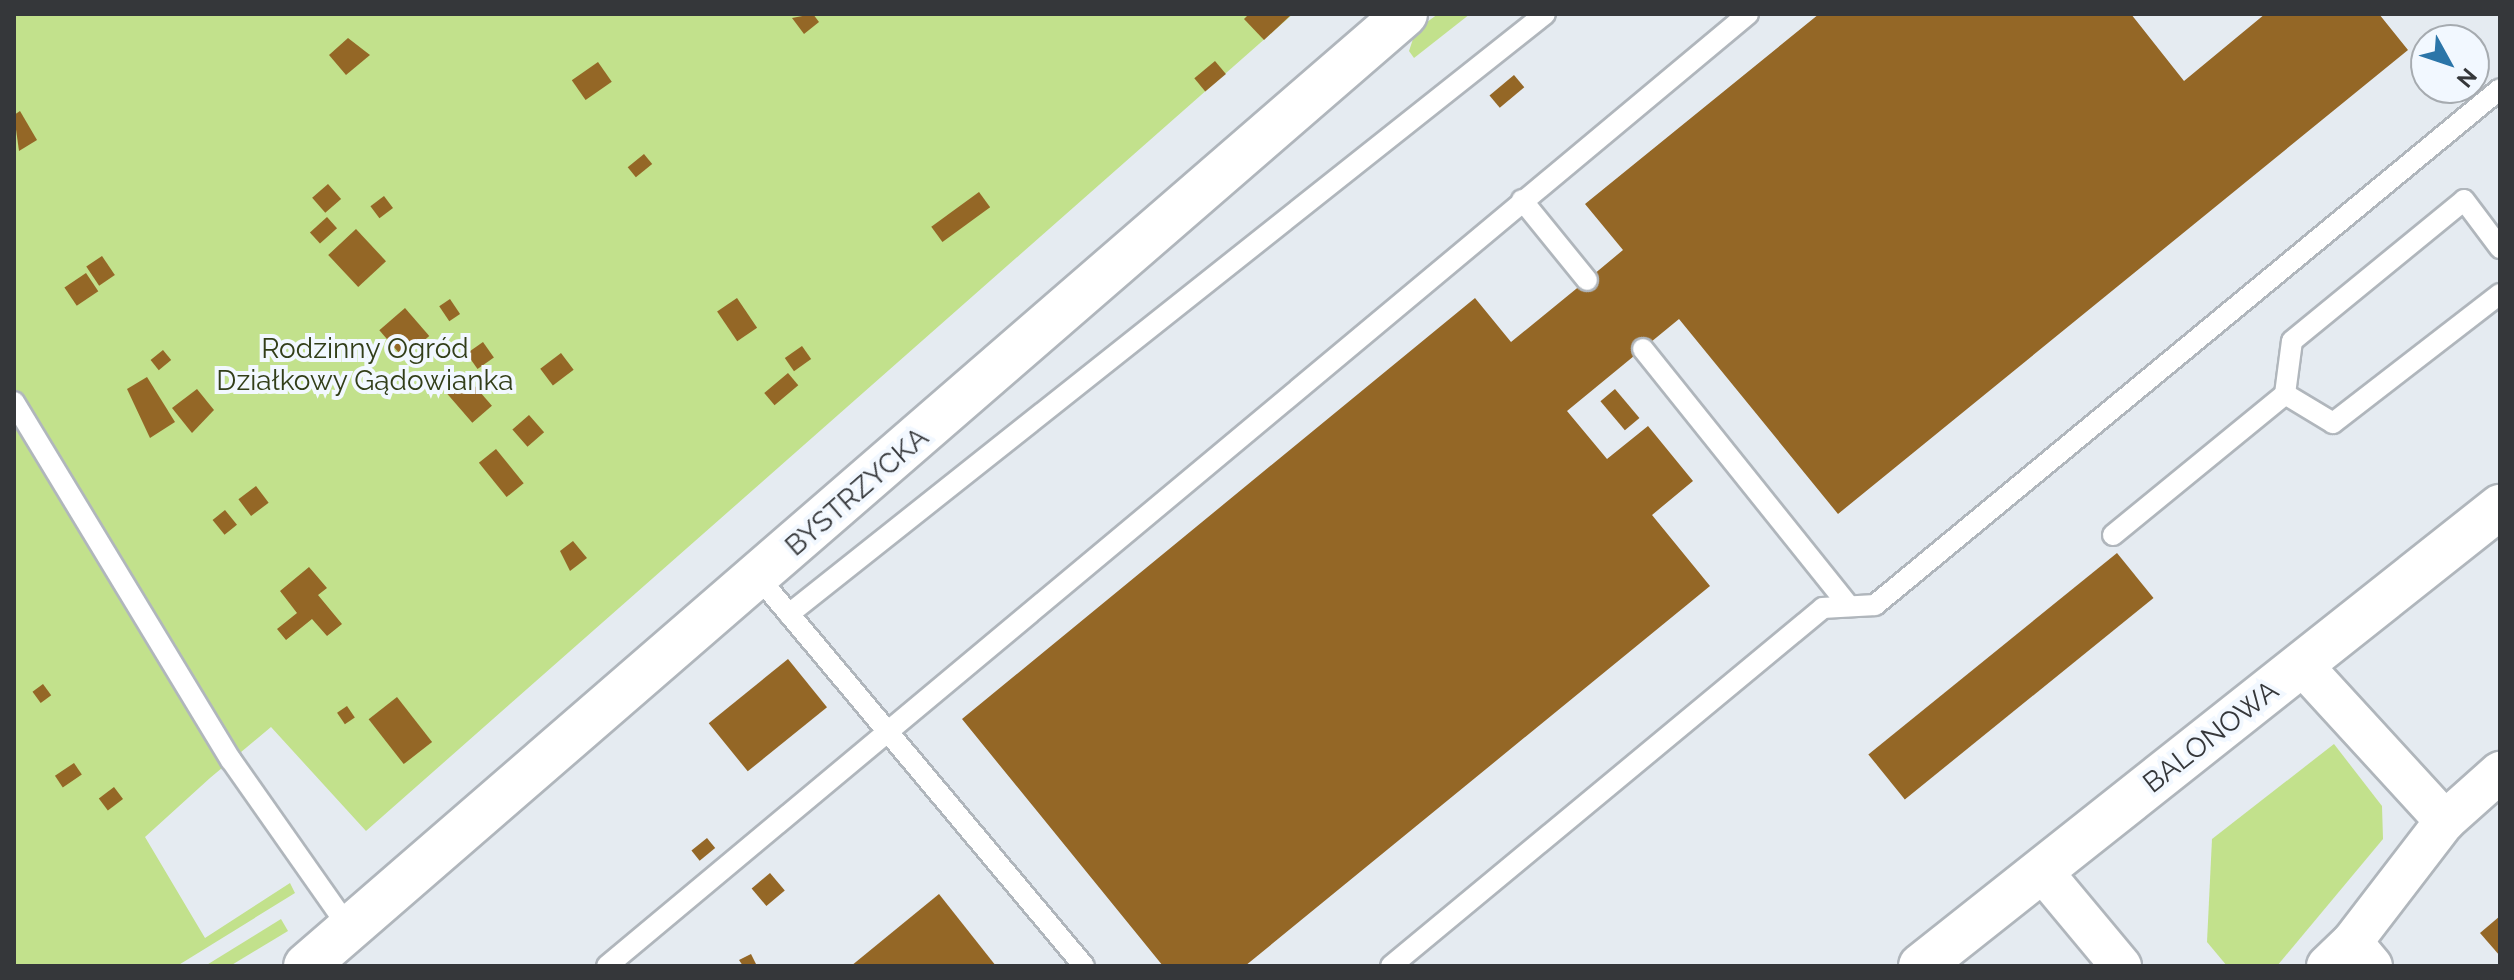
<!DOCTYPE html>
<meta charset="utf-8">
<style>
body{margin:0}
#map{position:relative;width:2514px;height:980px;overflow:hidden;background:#e5ebf1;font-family:Raleway,sans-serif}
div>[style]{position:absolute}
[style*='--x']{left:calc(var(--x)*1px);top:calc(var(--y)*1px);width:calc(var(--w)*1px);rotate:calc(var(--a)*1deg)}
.green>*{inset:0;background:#c2e18c}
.building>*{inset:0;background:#946726;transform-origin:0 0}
.roads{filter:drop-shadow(2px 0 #b0b6bc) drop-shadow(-2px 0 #b0b6bc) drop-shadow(0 2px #b0b6bc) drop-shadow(0 -2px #b0b6bc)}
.service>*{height:20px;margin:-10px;padding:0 10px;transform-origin:10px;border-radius:10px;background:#fff}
.minor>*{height:40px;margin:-20px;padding:0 20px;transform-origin:20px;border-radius:20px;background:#fff}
.tertiary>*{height:44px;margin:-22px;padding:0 22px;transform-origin:22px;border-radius:22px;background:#fff}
span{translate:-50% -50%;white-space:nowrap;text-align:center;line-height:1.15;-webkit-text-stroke:8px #f2f8ff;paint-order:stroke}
.park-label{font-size:28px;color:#323e19}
.street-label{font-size:28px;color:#35373a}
.frame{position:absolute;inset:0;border:16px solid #35373a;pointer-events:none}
.north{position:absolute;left:2410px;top:24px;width:80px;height:80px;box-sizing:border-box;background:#f2f8ff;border:2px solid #a6abb0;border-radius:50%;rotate:130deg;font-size:22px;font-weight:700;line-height:32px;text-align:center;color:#35373a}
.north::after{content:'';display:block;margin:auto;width:28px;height:36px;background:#2b75a8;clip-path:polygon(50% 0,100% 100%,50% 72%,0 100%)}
</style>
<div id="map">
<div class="green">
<i style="clip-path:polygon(14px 14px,1293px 14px,366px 831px,271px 727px,210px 778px,145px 837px,205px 938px,290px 883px,295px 893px,177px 966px,14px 966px)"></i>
<i style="clip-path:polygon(1438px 14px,1470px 14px,1414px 58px,1409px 51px,1416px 30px)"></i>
<i style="clip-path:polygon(2334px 744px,2382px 806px,2383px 839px,2277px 966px,2227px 966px,2207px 942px,2212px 839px)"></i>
<i style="clip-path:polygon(281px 919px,288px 931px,230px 966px,205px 966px)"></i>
</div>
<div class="building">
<i style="clip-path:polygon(813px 14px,819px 22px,804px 34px,792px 18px)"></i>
<i style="clip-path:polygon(1249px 14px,1292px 14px,1264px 40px,1244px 19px)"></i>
<i style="clip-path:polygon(1819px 14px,2131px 14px,2184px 81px,2265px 14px,2379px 14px,2408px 50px,1838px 514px,1679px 319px,1567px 411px,1607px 459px,1648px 426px,1693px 481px,1652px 515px,1710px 586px,1245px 966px,1163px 966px,962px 719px,1475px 298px,1511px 342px,1587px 280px,1623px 250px,1585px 204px)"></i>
<i style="clip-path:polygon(348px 38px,370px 55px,346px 75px,329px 55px)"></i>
<i style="left:1215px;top:61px;width:17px;height:27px;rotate:50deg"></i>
<i style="left:598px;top:62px;width:24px;height:32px;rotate:55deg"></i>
<i style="left:1514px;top:75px;width:16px;height:32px;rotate:50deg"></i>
<i style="clip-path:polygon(20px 111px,37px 140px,19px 151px,14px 115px)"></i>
<i style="left:644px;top:154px;width:13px;height:21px;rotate:51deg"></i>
<i style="left:328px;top:184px;width:20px;height:21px;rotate:49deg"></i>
<i style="left:979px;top:192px;width:19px;height:59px;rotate:54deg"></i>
<i style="left:384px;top:196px;width:15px;height:17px;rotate:53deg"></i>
<i style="left:327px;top:217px;width:15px;height:23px;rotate:48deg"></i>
<i style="left:356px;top:229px;width:44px;height:38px;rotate:47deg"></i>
<i style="left:102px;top:256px;width:23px;height:19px;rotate:56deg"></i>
<i style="left:86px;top:273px;width:22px;height:26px;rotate:56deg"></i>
<i style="left:737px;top:298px;width:36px;height:24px;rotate:56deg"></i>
<i style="left:450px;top:299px;width:18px;height:13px;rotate:56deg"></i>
<i style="left:405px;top:308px;width:37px;height:34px;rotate:49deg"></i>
<i style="left:483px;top:342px;width:19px;height:20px;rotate:55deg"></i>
<i style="left:802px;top:346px;width:16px;height:21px;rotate:55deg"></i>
<i style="left:163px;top:350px;width:13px;height:16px;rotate:51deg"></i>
<i style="left:561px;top:353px;width:21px;height:26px;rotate:53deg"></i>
<i style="left:788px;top:373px;width:16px;height:31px;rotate:50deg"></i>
<i style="clip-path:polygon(147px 377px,175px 422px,150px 438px,127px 389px)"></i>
<i style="left:467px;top:377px;width:38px;height:26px;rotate:49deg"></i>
<i style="clip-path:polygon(197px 389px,214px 410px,192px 433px,172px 408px)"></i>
<i style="left:1615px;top:389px;width:38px;height:19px;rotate:50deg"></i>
<i style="left:529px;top:415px;width:23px;height:22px;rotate:49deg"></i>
<i style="left:496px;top:449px;width:44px;height:22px;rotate:51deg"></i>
<i style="left:256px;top:486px;width:21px;height:22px;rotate:53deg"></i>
<i style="left:225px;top:510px;width:19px;height:16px;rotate:51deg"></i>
<i style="clip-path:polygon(573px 541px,587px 558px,570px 571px,560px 551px)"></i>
<i style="left:2117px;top:553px;width:58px;height:320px;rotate:51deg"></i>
<i style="clip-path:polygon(309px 567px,327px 588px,318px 595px,342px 624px,327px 636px,312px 619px,286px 640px,277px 629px,297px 613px,280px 591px)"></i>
<i style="left:788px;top:659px;width:62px;height:102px;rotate:51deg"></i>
<i style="left:43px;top:684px;width:14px;height:13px;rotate:54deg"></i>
<i style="left:397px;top:697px;width:57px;height:36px;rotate:52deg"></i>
<i style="left:347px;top:706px;width:14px;height:12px;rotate:56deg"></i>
<i style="left:74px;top:763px;width:14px;height:23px;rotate:56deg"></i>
<i style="left:114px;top:787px;width:15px;height:19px;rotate:53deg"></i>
<i style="left:707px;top:838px;width:13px;height:20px;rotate:51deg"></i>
<i style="left:770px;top:873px;width:23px;height:24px;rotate:50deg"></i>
<i style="clip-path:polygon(939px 894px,996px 966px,851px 966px)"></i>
<i style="clip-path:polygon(2500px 916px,2500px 956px,2480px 933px)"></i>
<i style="clip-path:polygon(751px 954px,757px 966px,743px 966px,739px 960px)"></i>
</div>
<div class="roads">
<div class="service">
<i style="--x:1522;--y:200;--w:103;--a:50.9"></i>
<i style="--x:1643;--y:349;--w:329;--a:51.3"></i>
<i style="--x:2285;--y:394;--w:53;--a:-82.5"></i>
<i style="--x:2292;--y:341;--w:222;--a:-39.3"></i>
<i style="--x:2464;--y:200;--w:60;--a:53.1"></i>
<i style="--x:14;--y:402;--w:419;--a:58.8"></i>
<i style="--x:231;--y:760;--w:209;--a:54.9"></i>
<i style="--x:2113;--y:535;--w:222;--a:-39.3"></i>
<i style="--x:2285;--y:394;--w:56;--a:31.1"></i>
<i style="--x:2333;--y:423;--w:211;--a:-37.7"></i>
<i style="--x:759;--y:578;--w:506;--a:50.05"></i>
<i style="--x:789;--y:614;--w:965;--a:-38.44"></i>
<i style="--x:607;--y:966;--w:1486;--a:-39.84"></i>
<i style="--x:1391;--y:966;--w:561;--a:-39.65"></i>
<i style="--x:1823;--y:608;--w:52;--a:-3.3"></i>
<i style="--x:1875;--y:605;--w:810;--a:-39.54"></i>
</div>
<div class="minor">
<i style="--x:2302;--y:665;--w:212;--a:47.5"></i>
<i style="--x:2041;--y:870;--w:125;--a:50.2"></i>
<i style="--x:2352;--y:942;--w:153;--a:-52.5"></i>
<i style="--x:2445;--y:821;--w:74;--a:-41.7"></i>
<i style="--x:2327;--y:966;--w:35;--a:-44"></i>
<i style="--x:2352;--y:942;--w:31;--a:50"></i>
</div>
<div class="tertiary">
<i style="--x:306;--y:966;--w:1454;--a:-40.9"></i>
<i style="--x:1921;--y:966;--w:739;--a:-38.41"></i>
</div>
</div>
<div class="park-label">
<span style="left:365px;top:365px">Rodzinny Ogród<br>Działkowy Gądowianka</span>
</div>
<div class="street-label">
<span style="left:857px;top:492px;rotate:-41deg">BYSTRZYCKA</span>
<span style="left:2211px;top:737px;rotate:-38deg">BALONOWA</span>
</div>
<div class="frame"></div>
<div class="north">N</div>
</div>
